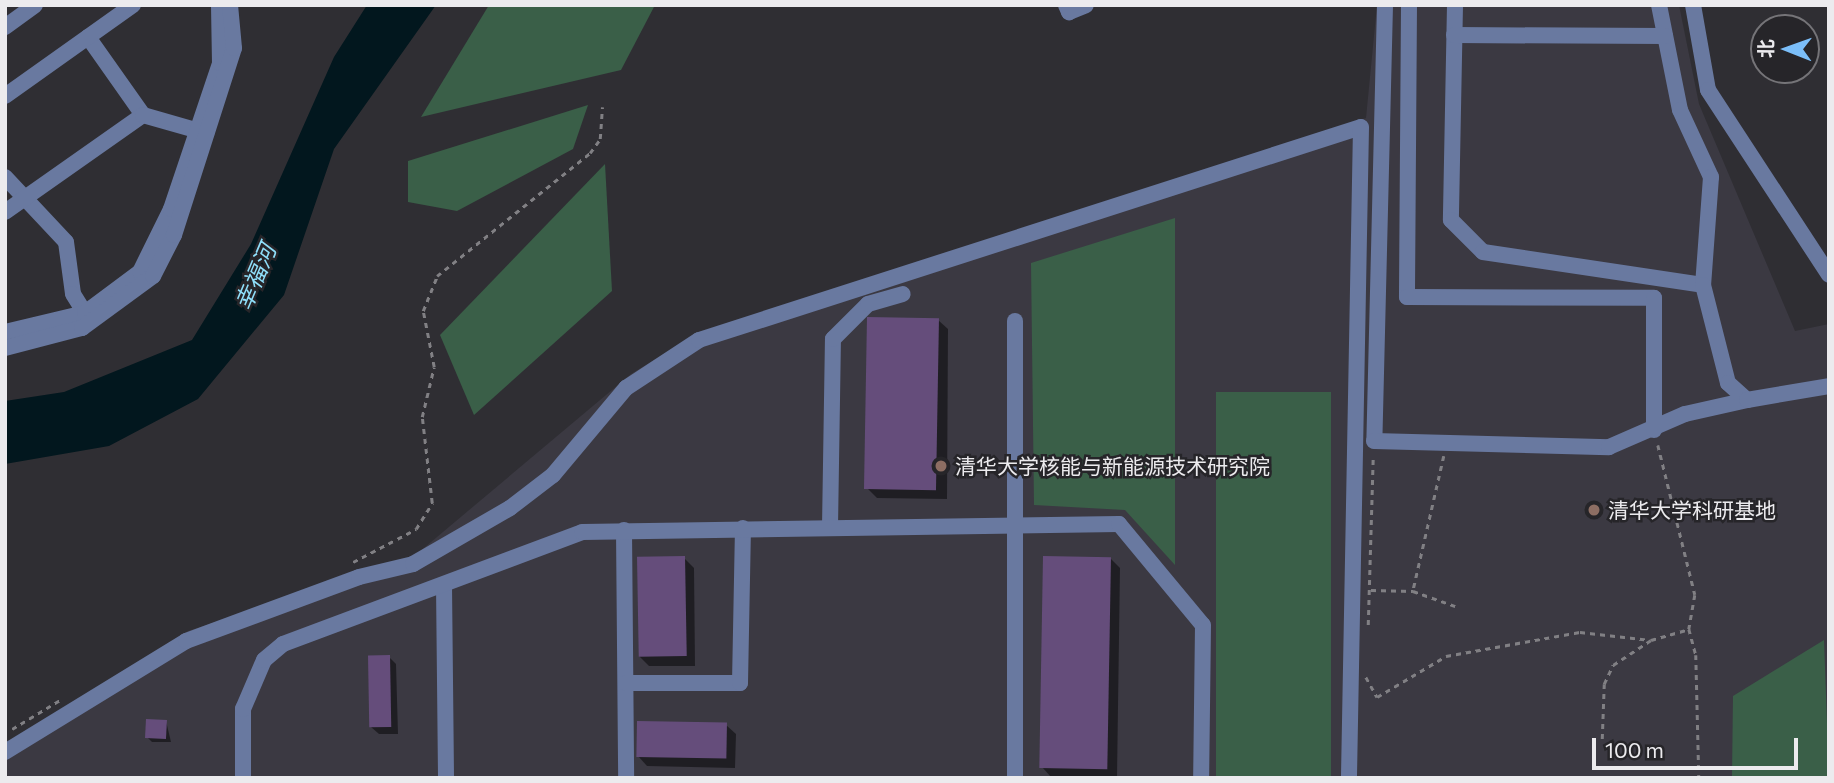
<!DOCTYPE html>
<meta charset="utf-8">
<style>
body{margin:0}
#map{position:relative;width:1834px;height:783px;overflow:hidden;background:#2f2e33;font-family:Commissioner,"Noto Sans SC",sans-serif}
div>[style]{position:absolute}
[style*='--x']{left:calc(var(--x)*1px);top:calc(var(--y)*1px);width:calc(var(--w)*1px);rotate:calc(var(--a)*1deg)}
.built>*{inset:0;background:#3b3942}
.green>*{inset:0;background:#3a5f48;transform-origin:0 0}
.water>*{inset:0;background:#02171e}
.shadow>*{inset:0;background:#0007}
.building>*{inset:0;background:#654d7b;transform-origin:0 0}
.path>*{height:2.5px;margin-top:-1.25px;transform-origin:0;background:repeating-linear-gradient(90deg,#818084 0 5px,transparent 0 10px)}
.minor>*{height:16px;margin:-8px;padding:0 8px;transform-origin:8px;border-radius:8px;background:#6979a0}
.dots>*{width:19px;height:19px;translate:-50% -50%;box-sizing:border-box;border:4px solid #262529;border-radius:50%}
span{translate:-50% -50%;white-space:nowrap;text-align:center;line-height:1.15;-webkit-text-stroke:5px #262529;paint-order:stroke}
.poi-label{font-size:21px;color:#ecebee}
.left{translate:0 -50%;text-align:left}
.water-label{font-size:23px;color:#8fdffa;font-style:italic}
.frame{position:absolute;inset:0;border:7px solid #ecebee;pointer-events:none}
.north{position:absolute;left:1750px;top:14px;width:70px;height:70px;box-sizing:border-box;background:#262529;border:2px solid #757478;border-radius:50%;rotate:271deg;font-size:19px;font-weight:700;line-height:28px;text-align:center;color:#ecebee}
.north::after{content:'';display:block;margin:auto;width:24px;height:32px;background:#7bbef9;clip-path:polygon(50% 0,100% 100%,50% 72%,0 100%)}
.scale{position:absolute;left:1592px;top:738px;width:206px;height:32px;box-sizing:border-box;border:4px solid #ecebee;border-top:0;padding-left:9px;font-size:21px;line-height:24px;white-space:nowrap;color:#ecebee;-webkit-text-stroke:5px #262529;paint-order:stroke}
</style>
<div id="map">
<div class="built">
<i style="clip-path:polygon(1377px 5px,1679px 5px,1699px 104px,1795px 331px,1829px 324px,1829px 778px,5px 778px,5px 744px,188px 631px,412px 558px,631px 374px,693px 336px,1366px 118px)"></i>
</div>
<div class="green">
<i style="clip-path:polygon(489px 5px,655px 5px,621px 70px,421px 117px)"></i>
<i style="clip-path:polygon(588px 105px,573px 149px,457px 211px,408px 202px,408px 161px)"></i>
<i style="clip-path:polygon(605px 164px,612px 291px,474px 415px,440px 335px)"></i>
<i style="clip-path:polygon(1175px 218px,1175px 565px,1125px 510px,1034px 505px,1031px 263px)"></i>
<i style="left:1216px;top:392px;width:115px;height:386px"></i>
<i style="clip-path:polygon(1824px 640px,1829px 778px,1732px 778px,1733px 696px)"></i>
</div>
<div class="water">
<i style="clip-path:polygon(367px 5px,436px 5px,334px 149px,284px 295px,198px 399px,109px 446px,5px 464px,5px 401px,64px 392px,192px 340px,251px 244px,334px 57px)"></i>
</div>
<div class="shadow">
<i style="clip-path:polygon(938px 320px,948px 329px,947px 499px,877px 498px,867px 488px)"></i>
<i style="clip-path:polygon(684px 558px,694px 568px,695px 666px,649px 666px,639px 656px)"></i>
<i style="clip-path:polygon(1110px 558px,1120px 568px,1117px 778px,1051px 777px,1042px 767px)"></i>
<i style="clip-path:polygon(389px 657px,396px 664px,398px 734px,379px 734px,371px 727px)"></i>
<i style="clip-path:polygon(166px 721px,171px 742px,152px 742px,147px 737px)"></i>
<i style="clip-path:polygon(726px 725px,736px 734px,735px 768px,647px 766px,638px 756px)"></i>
</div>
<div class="building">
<i style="left:867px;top:317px;width:72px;height:172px;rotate:1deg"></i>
<i style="left:685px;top:556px;width:100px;height:48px;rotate:89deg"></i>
<i style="left:1043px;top:556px;width:68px;height:212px;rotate:1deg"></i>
<i style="left:390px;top:655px;width:72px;height:22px;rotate:89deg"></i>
<i style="left:146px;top:719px;width:21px;height:19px;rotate:3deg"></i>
<i style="left:637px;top:721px;width:90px;height:36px;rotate:1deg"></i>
</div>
<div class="path">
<i style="--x:1658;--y:445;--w:154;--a:76.1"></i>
<i style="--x:1695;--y:595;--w:35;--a:100"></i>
<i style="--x:1444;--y:456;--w:139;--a:102.9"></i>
<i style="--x:1413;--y:591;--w:45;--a:19.7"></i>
<i style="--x:353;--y:562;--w:71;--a:-27.6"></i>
<i style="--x:416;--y:529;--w:31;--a:-58"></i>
<i style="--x:432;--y:503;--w:87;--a:-96.6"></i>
<i style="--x:422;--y:417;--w:51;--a:-76.5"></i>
<i style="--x:434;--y:367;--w:57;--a:-101.1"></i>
<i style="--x:423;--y:311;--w:38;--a:-68"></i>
<i style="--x:437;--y:276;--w:196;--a:-38.8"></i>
<i style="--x:590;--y:153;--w:17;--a:-54"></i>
<i style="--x:600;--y:139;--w:32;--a:-86"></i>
<i style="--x:1371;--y:590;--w:42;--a:1.4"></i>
<i style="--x:1368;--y:625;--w:169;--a:-88.3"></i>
<i style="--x:1366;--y:677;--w:23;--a:61"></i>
<i style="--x:1377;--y:697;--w:80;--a:-30.7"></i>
<i style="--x:1446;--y:656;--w:136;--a:-10.2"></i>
<i style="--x:1580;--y:632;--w:71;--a:6.4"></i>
<i style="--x:1651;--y:640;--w:40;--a:-16"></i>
<i style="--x:1689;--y:629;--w:27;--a:75"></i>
<i style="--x:1696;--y:655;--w:123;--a:88.6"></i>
<i style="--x:12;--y:729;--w:56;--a:-31.1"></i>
<i style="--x:1602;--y:739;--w:55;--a:-87.9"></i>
<i style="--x:1604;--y:684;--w:21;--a:-65"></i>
<i style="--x:1613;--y:665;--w:45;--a:-33.3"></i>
</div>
<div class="minor">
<i style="--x:1066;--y:5;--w:8;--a:67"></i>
<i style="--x:1069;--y:12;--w:18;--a:-22"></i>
<i style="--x:1385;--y:5;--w:436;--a:91.4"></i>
<i style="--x:1374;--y:441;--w:235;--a:1.5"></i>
<i style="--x:1609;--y:447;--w:83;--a:-23.5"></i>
<i style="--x:1685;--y:414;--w:64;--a:-12.7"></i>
<i style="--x:1409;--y:5;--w:292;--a:90.4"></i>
<i style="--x:1407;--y:297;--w:247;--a:0.2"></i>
<i style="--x:1654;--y:298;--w:132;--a:90"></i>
<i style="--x:1455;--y:5;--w:215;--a:91.1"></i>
<i style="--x:1451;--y:220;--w:45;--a:45"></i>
<i style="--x:1483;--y:252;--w:222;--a:8.5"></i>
<i style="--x:1659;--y:5;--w:107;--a:78.7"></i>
<i style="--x:1680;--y:110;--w:74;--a:65.2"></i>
<i style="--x:1711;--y:177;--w:108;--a:94.2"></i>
<i style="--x:1703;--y:285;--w:101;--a:75.7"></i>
<i style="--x:1728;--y:383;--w:25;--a:42"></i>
<i style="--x:1747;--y:400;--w:83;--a:-9.7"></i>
<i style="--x:1693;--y:5;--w:86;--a:80"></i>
<i style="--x:1708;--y:90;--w:221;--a:56.8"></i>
<i style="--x:5;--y:27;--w:37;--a:-36"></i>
<i style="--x:1454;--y:35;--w:211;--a:0.3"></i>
<i style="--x:88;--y:37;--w:95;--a:54.8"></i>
<i style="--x:5;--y:96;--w:157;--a:-35.4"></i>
<i style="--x:5;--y:177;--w:89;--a:46.8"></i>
<i style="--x:66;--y:242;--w:52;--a:82.3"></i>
<i style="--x:73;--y:294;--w:22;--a:58"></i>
<i style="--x:5;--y:212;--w:169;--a:-35.1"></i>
<i style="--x:143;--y:115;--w:66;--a:15.9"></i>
<i style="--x:5;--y:332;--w:82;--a:-13.4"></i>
<i style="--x:85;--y:313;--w:69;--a:-36.7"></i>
<i style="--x:140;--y:272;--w:70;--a:-63.8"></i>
<i style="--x:171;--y:209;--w:154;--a:-71.4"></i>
<i style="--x:220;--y:63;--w:58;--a:-91"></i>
<i style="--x:5;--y:348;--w:80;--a:-14.6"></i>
<i style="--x:82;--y:328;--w:88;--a:-36.2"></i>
<i style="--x:153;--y:276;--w:46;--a:-62.9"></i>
<i style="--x:174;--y:235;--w:196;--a:-72.2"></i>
<i style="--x:234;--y:48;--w:43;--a:-95.3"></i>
<i style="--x:830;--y:527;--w:188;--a:-89.1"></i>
<i style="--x:833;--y:339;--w:49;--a:-45"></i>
<i style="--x:868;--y:304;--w:36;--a:-16"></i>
<i style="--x:624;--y:530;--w:248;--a:89.5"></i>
<i style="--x:444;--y:585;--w:193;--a:89.4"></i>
<i style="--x:626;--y:683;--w:114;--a:0"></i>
<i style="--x:740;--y:683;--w:155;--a:-88.9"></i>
<i style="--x:5;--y:752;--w:212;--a:-31.5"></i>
<i style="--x:186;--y:641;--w:184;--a:-20.3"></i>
<i style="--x:359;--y:577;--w:56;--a:-13.5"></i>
<i style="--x:413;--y:564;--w:112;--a:-30"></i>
<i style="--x:510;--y:508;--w:54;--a:-37.5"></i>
<i style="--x:553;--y:475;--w:114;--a:-50"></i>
<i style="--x:626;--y:388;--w:87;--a:-33.3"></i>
<i style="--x:699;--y:340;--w:695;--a:-17.84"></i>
<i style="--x:1361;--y:127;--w:651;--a:91.06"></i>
<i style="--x:243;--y:778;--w:69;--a:-90"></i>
<i style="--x:243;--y:709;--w:53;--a:-66.8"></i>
<i style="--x:264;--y:660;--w:25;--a:-40"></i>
<i style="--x:283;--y:644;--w:319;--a:-20.5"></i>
<i style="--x:582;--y:532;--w:537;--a:-0.85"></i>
<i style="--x:1119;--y:524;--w:131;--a:50.3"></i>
<i style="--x:1203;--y:625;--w:153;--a:90.7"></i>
<i style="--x:1015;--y:778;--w:457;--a:-90"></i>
</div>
<div class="dots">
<i style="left:941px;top:466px;background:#8d6e63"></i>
<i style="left:1594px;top:510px;background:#8d6e63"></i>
</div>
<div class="poi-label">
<span class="left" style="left:955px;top:466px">清华大学核能与新能源技术研究院</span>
<span class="left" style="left:1608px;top:510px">清华大学科研基地</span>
</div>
<div class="water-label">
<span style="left:255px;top:277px;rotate:-67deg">幸福河</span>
</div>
<div class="frame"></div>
<div class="north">北</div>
<div class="scale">100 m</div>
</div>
